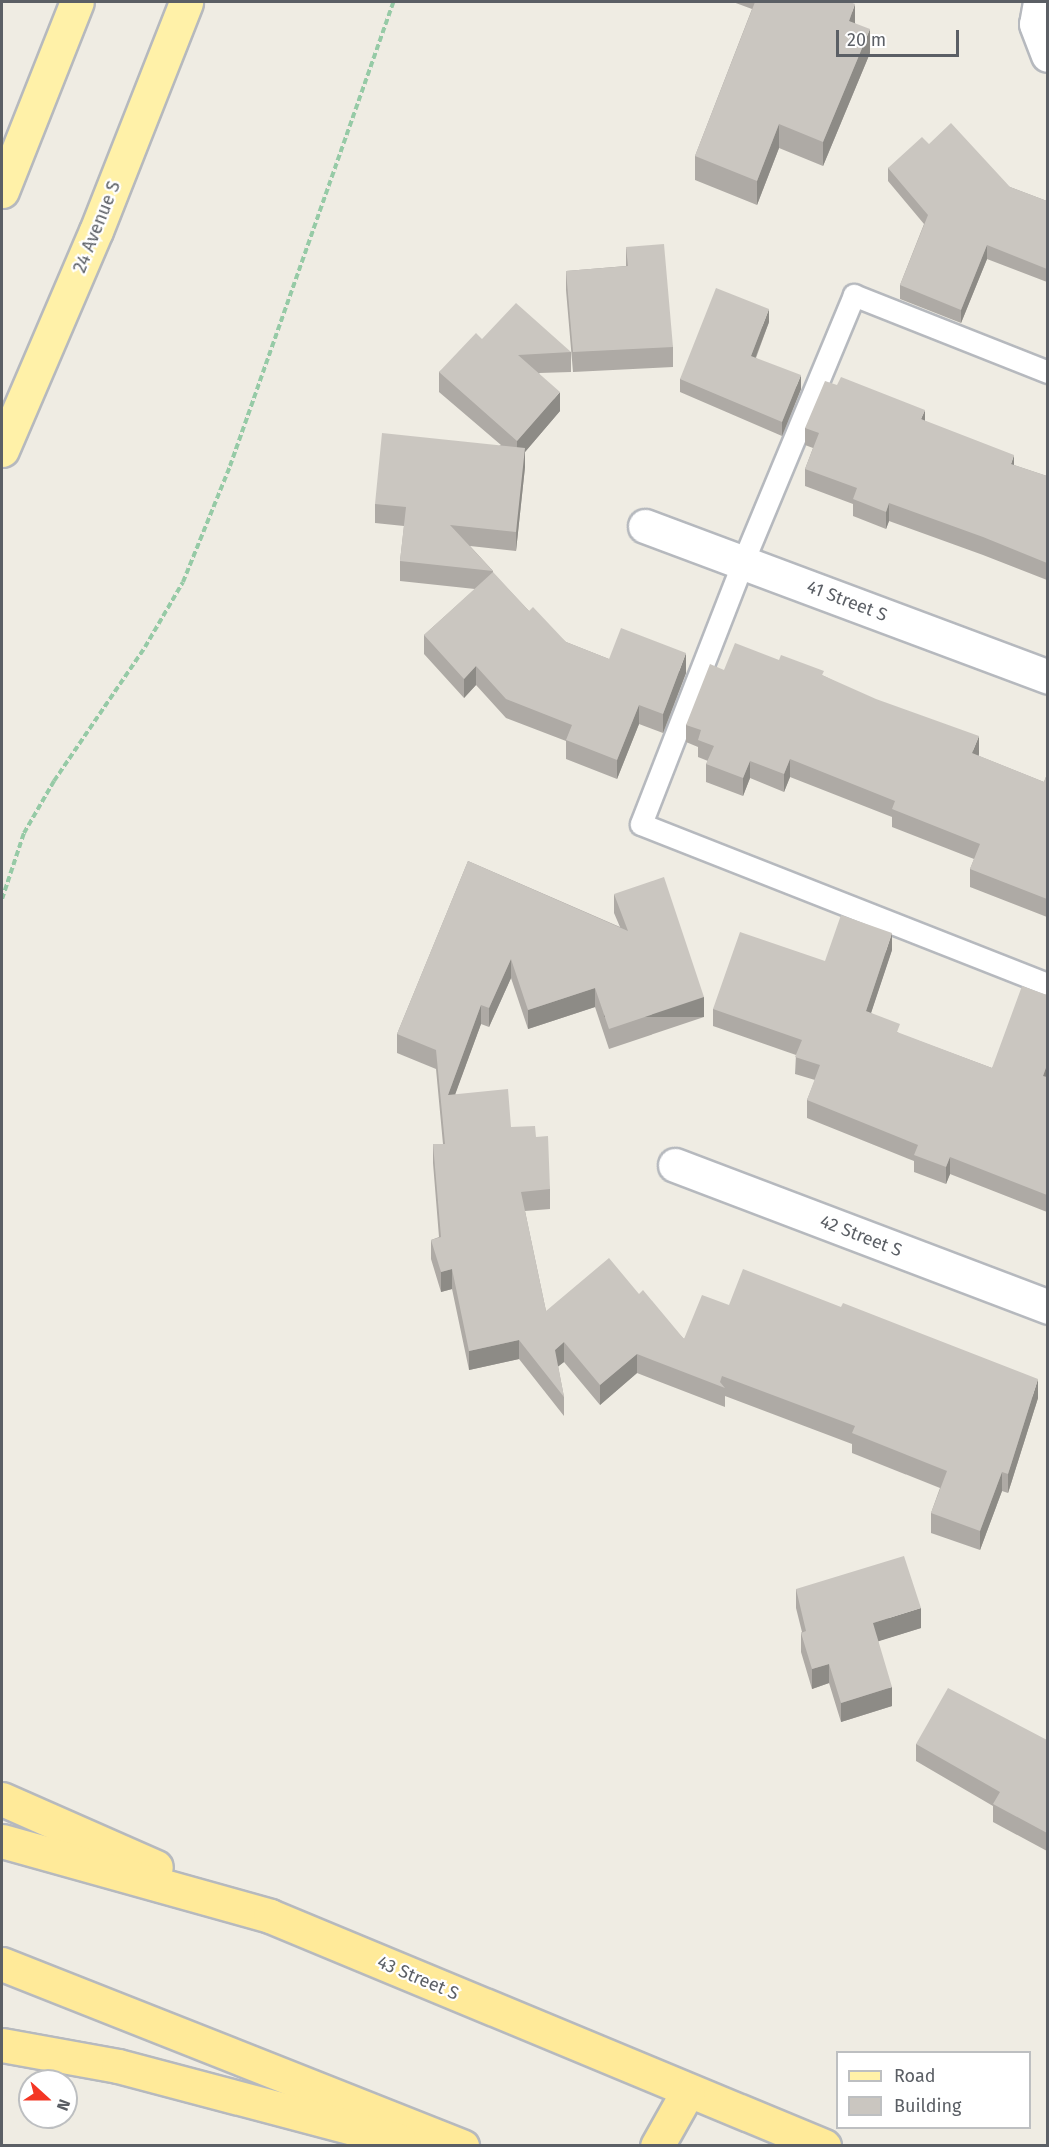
<!DOCTYPE html>
<style>
body{margin:0}
#map{position:relative;width:1049px;height:2147px;overflow:hidden;background:#efece3;font-family:"Fira Sans",sans-serif}
div>[style]{position:absolute}
[style*='--x']{left:calc(var(--x)*1px);top:calc(var(--y)*1px);width:calc(var(--w)*1px);rotate:calc(var(--a)*1deg)}
.path>*{height:4px;margin-top:-2px;transform-origin:0;background:repeating-linear-gradient(90deg,#96caa6 0 6px,transparent 0 9px)}
.roads{filter:drop-shadow(2px 0 #b6b9be) drop-shadow(-2px 0 #b6b9be) drop-shadow(0 2px #b6b9be) drop-shadow(0 -2px #b6b9be)}
.service>*{height:21px;margin:-10.5px;padding:0 10.5px;transform-origin:10.5px;border-radius:10.5px;background:#fff}
.minor>*{height:33px;margin:-16.5px;padding:0 16.5px;transform-origin:16.5px;border-radius:16.5px;background:#fff}
.primary>*{height:33px;margin:-16.5px;padding:0 16.5px;transform-origin:16.5px;border-radius:16.5px;background:#fff1a8}
.trunk>*{height:33px;margin:-16.5px;padding:0 16.5px;transform-origin:16.5px;border-radius:16.5px;background:#ffea99}
.wall>*{inset:0;background:#aeaaa5}
.shaded-wall>*{inset:0;background:#8d8b86;transform-origin:0 0}
.building>*{inset:0;background:#cac6c0}
span{translate:-50% -50%;white-space:nowrap;text-align:center;line-height:1.15;-webkit-text-stroke:4.5px #fff;paint-order:stroke}
.street-label{font-size:18px;color:#5b5f65}
.frame{position:absolute;inset:0;border:3px solid #5b5f65;pointer-events:none}
.legend{position:absolute;left:836px;top:2051px;width:195px;height:78px;box-sizing:border-box;background:#fff;border:2px solid #bdbfc1;margin:0;padding:8px 10px;list-style:none;font-size:18px;color:#5b5f65}
.legend li{display:flex;align-items:center;gap:12px;height:30px}
.legend b{width:30px;border:2px solid #bdbfc1}
.north{position:absolute;left:18px;top:2069px;width:60px;height:60px;box-sizing:border-box;background:#fff;border:2px solid #bdbfc1;border-radius:50%;rotate:111deg;font-size:16px;font-weight:700;line-height:24px;text-align:center;color:#5b5f65}
.north::after{content:'';display:block;margin:auto;width:21px;height:27px;background:#f43624;clip-path:polygon(50% 0,100% 100%,50% 72%,0 100%)}
.scale{position:absolute;left:836px;top:30px;width:123px;height:27px;box-sizing:border-box;border:3px solid #5b5f65;border-top:0;padding-left:8px;font-size:18px;line-height:21px;white-space:nowrap;color:#5b5f65;-webkit-text-stroke:4px #fff;paint-order:stroke}
</style>
<div id="map">
<div class="path">
<i style="--x:2;--y:899;--w:70;--a:-71.6"></i>
<i style="--x:24;--y:833;--w:60;--a:-60"></i>
<i style="--x:54;--y:781;--w:162;--a:-55.8"></i>
<i style="--x:145;--y:647;--w:75;--a:-59.7"></i>
<i style="--x:183;--y:582;--w:125;--a:-67.9"></i>
<i style="--x:230;--y:466;--w:492;--a:-70.6"></i>
</div>
<div class="roads">
<div class="service">
<i style="--x:1048;--y:372;--w:209;--a:-158.4"></i>
<i style="--x:854;--y:295;--w:289;--a:112.6"></i>
<i style="--x:743;--y:562;--w:281;--a:111.3"></i>
<i style="--x:641;--y:824;--w:437;--a:21.5"></i>
</div>
<div class="minor">
<i style="--x:1040;--y:2;--w:22;--a:100"></i>
<i style="--x:1036;--y:24;--w:33;--a:69"></i>
<i style="--x:645;--y:526;--w:430;--a:20.5"></i>
<i style="--x:675;--y:1165;--w:399;--a:20.8"></i>
</div>
<div class="primary">
<i style="--x:2;--y:191;--w:203;--a:-68.4"></i>
<i style="--x:2;--y:450;--w:238;--a:-66.8"></i>
<i style="--x:96;--y:231;--w:246;--a:-68.5"></i>
</div>
<div class="trunk">
<i style="--x:2;--y:1799;--w:168;--a:23.8"></i>
<i style="--x:2;--y:1841;--w:278;--a:15.6"></i>
<i style="--x:270;--y:1916;--w:600;--a:22.55"></i>
<i style="--x:2;--y:1964;--w:495;--a:21.6"></i>
<i style="--x:2;--y:2045;--w:118;--a:10.3"></i>
<i style="--x:118;--y:2066;--w:291;--a:14.8"></i>
<i style="--x:657;--y:2146;--w:63;--a:-60.6"></i>
</div>
</div>
<div class="wall">
<i style="clip-path:polygon(733px 2px,850px 2px,855px 23px,870px 53px,823px 166px,779px 148px,757px 205px,695px 180px,695px 156px,752px 9px)"></i>
<i style="clip-path:polygon(929px 144px,1010px 187px,1047px 201px,1047px 282px,987px 259px,961px 323px,900px 299px,900px 285px,924px 224px,888px 181px,888px 168px)"></i>
<i style="clip-path:polygon(626px 247px,673px 347px,673px 367px,573px 372px,566px 290px,566px 271px,626px 266px)"></i>
<i style="clip-path:polygon(769px 322px,756px 358px,801px 389px,782px 436px,680px 392px,680px 379px)"></i>
<i style="clip-path:polygon(482px 339px,571px 352px,571px 372px,539px 373px,560px 411px,525px 452px,525px 467px,516px 551px,470px 546px,493px 571px,493px 573px,529px 611px,566px 642px,609px 659px,686px 673px,663px 733px,639px 724px,617px 779px,566px 759px,566px 741px,506px 718px,476px 685px,464px 698px,424px 654px,424px 635px,475px 589px,400px 581px,400px 561px,404px 526px,375px 523px,375px 504px,501px 445px,439px 392px,439px 372px)"></i>
<i style="clip-path:polygon(925px 421px,1014px 465px,1047px 476px,1047px 580px,983px 555px,889px 521px,886px 529px,853px 516px,853px 504px,805px 486px,805px 469px,813px 448px,805px 445px,805px 428px)"></i>
<i style="clip-path:polygon(779px 660px,824px 676px,979px 754px,979px 756px,1044px 782px,1047px 774px,1047px 917px,970px 887px,970px 869px,974px 859px,892px 827px,892px 817px,790px 777px,784px 792px,750px 778px,743px 796px,706px 782px,706px 764px,708px 761px,698px 757px,698px 747px,686px 742px,686px 725px,724px 670px)"></i>
<i style="clip-path:polygon(468px 861px,620px 927px,614px 913px,614px 894px,704px 1017px,609px 1049px,595px 1007px,528px 1029px,511px 978px,489px 1027px,481px 1024px,455px 1094px,511px 1127px,536px 1137px,550px 1189px,550px 1209px,525px 1211px,546px 1311px,639px 1294px,684px 1339px,729px 1305px,1038px 1398px,1008px 1493px,1002px 1491px,980px 1550px,931px 1533px,931px 1513px,940px 1488px,852px 1453px,852px 1444px,725px 1396px,725px 1407px,637px 1373px,600px 1405px,564px 1362px,558px 1366px,564px 1397px,564px 1416px,519px 1359px,469px 1370px,452px 1289px,441px 1292px,431px 1259px,431px 1240px,439px 1237px,433px 1163px,433px 1144px,443px 1144px,436px 1069px,397px 1053px,397px 1034px)"></i>
<i style="clip-path:polygon(892px 950px,871px 1013px,900px 1034px,992px 1068px,1047px 995px,1047px 1212px,950px 1174px,946px 1184px,914px 1172px,914px 1161px,807px 1118px,807px 1100px,815px 1080px,795px 1074px,796px 1055px,713px 1026px,713px 1009px)"></i>
<i style="clip-path:polygon(796px 1589px,921px 1628px,878px 1641px,892px 1706px,841px 1722px,829px 1683px,812px 1689px,801px 1652px,801px 1633px,802px 1632px,796px 1608px)"></i>
<i style="clip-path:polygon(1047px 1740px,1047px 1851px,993px 1822px,993px 1806px,916px 1761px,916px 1744px)"></i>
</div>
<div class="shaded-wall">
<i style="clip-path:polygon(855px 4px,855px 28px,849px 21px)"></i>
<i style="clip-path:polygon(870px 29px,870px 53px,823px 166px,823px 142px)"></i>
<i style="clip-path:polygon(779px 124px,779px 148px,757px 205px,757px 181px)"></i>
<i style="clip-path:polygon(987px 245px,987px 259px,961px 323px,961px 310px)"></i>
<i style="clip-path:polygon(769px 309px,769px 322px,751px 369px,751px 356px)"></i>
<i style="clip-path:polygon(801px 375px,801px 389px,782px 436px,782px 422px)"></i>
<i style="clip-path:polygon(560px 392px,560px 411px,525px 452px,525px 467px,516px 551px,517px 441px)"></i>
<i style="clip-path:polygon(925px 410px,925px 427px,921px 419px)"></i>
<i style="clip-path:polygon(1014px 455px,1014px 472px,1011px 464px)"></i>
<i style="clip-path:polygon(889px 503px,889px 521px,886px 529px,886px 512px)"></i>
<i style="clip-path:polygon(686px 653px,686px 673px,663px 733px,663px 714px)"></i>
<i style="clip-path:polygon(476px 666px,476px 685px,464px 698px,464px 679px)"></i>
<i style="clip-path:polygon(639px 705px,639px 724px,617px 779px,617px 760px)"></i>
<i style="clip-path:polygon(979px 736px,979px 754px,972px 771px,972px 753px)"></i>
<i style="clip-path:polygon(790px 759px,790px 777px,784px 792px,784px 774px)"></i>
<i style="clip-path:polygon(750px 761px,750px 778px,743px 796px,743px 778px)"></i>
<i style="clip-path:polygon(892px 933px,892px 950px,866px 1028px,866px 1011px)"></i>
<i style="clip-path:polygon(511px 959px,511px 978px,489px 1027px,489px 1008px)"></i>
<i style="clip-path:polygon(595px 988px,595px 1007px,528px 1029px,528px 1010px)"></i>
<i style="left:704px;top:997px;width:20px;height:100px;rotate:90deg"></i>
<i style="clip-path:polygon(481px 1005px,481px 1024px,448px 1114px,448px 1095px)"></i>
<i style="clip-path:polygon(1047px 1065px,1047px 1082px,1043px 1076px)"></i>
<i style="clip-path:polygon(950px 1157px,950px 1174px,946px 1184px,946px 1167px)"></i>
<i style="clip-path:polygon(452px 1269px,452px 1289px,441px 1292px,441px 1272px)"></i>
<i style="clip-path:polygon(519px 1340px,519px 1359px,469px 1370px,469px 1351px)"></i>
<i style="clip-path:polygon(564px 1342px,564px 1362px,555px 1369px,555px 1350px)"></i>
<i style="clip-path:polygon(637px 1354px,637px 1373px,600px 1405px,600px 1385px)"></i>
<i style="clip-path:polygon(1038px 1379px,1038px 1398px,1008px 1493px,1008px 1474px)"></i>
<i style="clip-path:polygon(1002px 1472px,1002px 1491px,980px 1550px,980px 1531px)"></i>
<i style="clip-path:polygon(921px 1608px,921px 1628px,873px 1643px,873px 1623px)"></i>
<i style="clip-path:polygon(829px 1664px,829px 1683px,812px 1689px,812px 1669px)"></i>
<i style="clip-path:polygon(892px 1687px,892px 1706px,841px 1722px,841px 1703px)"></i>
</div>
<div class="building">
<i style="clip-path:polygon(755px 2px,850px 2px,855px 4px,849px 21px,870px 29px,823px 142px,779px 124px,757px 181px,695px 156px)"></i>
<i style="clip-path:polygon(951px 123px,1010px 187px,1047px 201px,1047px 269px,987px 245px,961px 310px,900px 285px,928px 215px,888px 168px,922px 137px,929px 144px)"></i>
<i style="clip-path:polygon(664px 244px,673px 347px,573px 352px,566px 271px,628px 266px,626px 247px)"></i>
<i style="clip-path:polygon(716px 288px,769px 309px,751px 356px,801px 375px,782px 422px,680px 379px)"></i>
<i style="clip-path:polygon(516px 303px,571px 352px,518px 355px,560px 392px,517px 441px,439px 372px,476px 333px,482px 339px)"></i>
<i style="clip-path:polygon(841px 377px,925px 410px,921px 419px,1014px 455px,1011px 464px,1047px 476px,1047px 563px,983px 537px,889px 503px,886px 512px,853px 499px,857px 488px,805px 469px,819px 433px,805px 428px,825px 381px,837px 385px)"></i>
<i style="clip-path:polygon(382px 433px,525px 448px,516px 532px,450px 525px,493px 571px,400px 561px,406px 507px,375px 504px)"></i>
<i style="clip-path:polygon(493px 572px,529px 611px,533px 607px,566px 642px,609px 659px,621px 628px,686px 653px,663px 714px,639px 705px,617px 760px,566px 740px,572px 725px,506px 699px,476px 666px,464px 679px,424px 635px)"></i>
<i style="clip-path:polygon(735px 643px,779px 660px,781px 655px,824px 671px,822px 675px,876px 699px,979px 736px,972px 753px,1044px 782px,1047px 774px,1047px 899px,970px 869px,980px 844px,892px 809px,895px 801px,790px 759px,784px 774px,750px 761px,743px 778px,706px 764px,714px 746px,698px 740px,701px 730px,686px 725px,710px 664px,724px 670px)"></i>
<i style="clip-path:polygon(468px 861px,628px 931px,614px 894px,664px 877px,704px 997px,609px 1029px,595px 988px,528px 1010px,511px 959px,489px 1008px,481px 1005px,448px 1095px,508px 1089px,511px 1127px,535px 1126px,536px 1137px,548px 1136px,550px 1189px,521px 1192px,546px 1311px,609px 1258px,639px 1294px,643px 1290px,684px 1339px,702px 1295px,729px 1305px,743px 1269px,841px 1307px,843px 1303px,1038px 1379px,1008px 1474px,1002px 1472px,980px 1531px,931px 1513px,947px 1471px,852px 1433px,855px 1426px,722px 1376px,720px 1382px,725px 1388px,637px 1354px,600px 1385px,564px 1342px,555px 1350px,564px 1397px,519px 1340px,469px 1351px,452px 1269px,441px 1272px,431px 1240px,441px 1237px,433px 1144px,445px 1144px,436px 1050px,397px 1034px)"></i>
<i style="clip-path:polygon(841px 915px,892px 933px,866px 1011px,900px 1024px,897px 1032px,992px 1068px,1022px 986px,1047px 995px,1047px 1065px,1043px 1076px,1047px 1077px,1047px 1195px,950px 1157px,946px 1167px,914px 1155px,918px 1145px,807px 1100px,820px 1065px,795px 1057px,802px 1040px,713px 1009px,740px 932px,825px 961px)"></i>
<i style="clip-path:polygon(904px 1556px,921px 1608px,873px 1623px,892px 1687px,841px 1703px,829px 1664px,812px 1669px,801px 1633px,806px 1631px,796px 1589px)"></i>
<i style="clip-path:polygon(948px 1688px,1047px 1740px,1047px 1833px,993px 1804px,1000px 1792px,916px 1744px)"></i>
</div>
<div class="street-label">
<span style="left:97px;top:227px;rotate:-68deg">24 Avenue S</span>
<span style="left:847px;top:601px;rotate:21deg">41 Street S</span>
<span style="left:861px;top:1236px;rotate:21deg">42 Street S</span>
<span style="left:418px;top:1978px;rotate:23deg">43 Street S</span>
</div>
<div class="frame"></div>
<ul class="legend">
<li><b style="height:8px;background:#fff1a8"></b>Road</li>
<li><b style="height:16px;background:#cac6c0"></b>Building</li>
</ul>
<div class="north">N</div>
<div class="scale">20 m</div>
</div>
